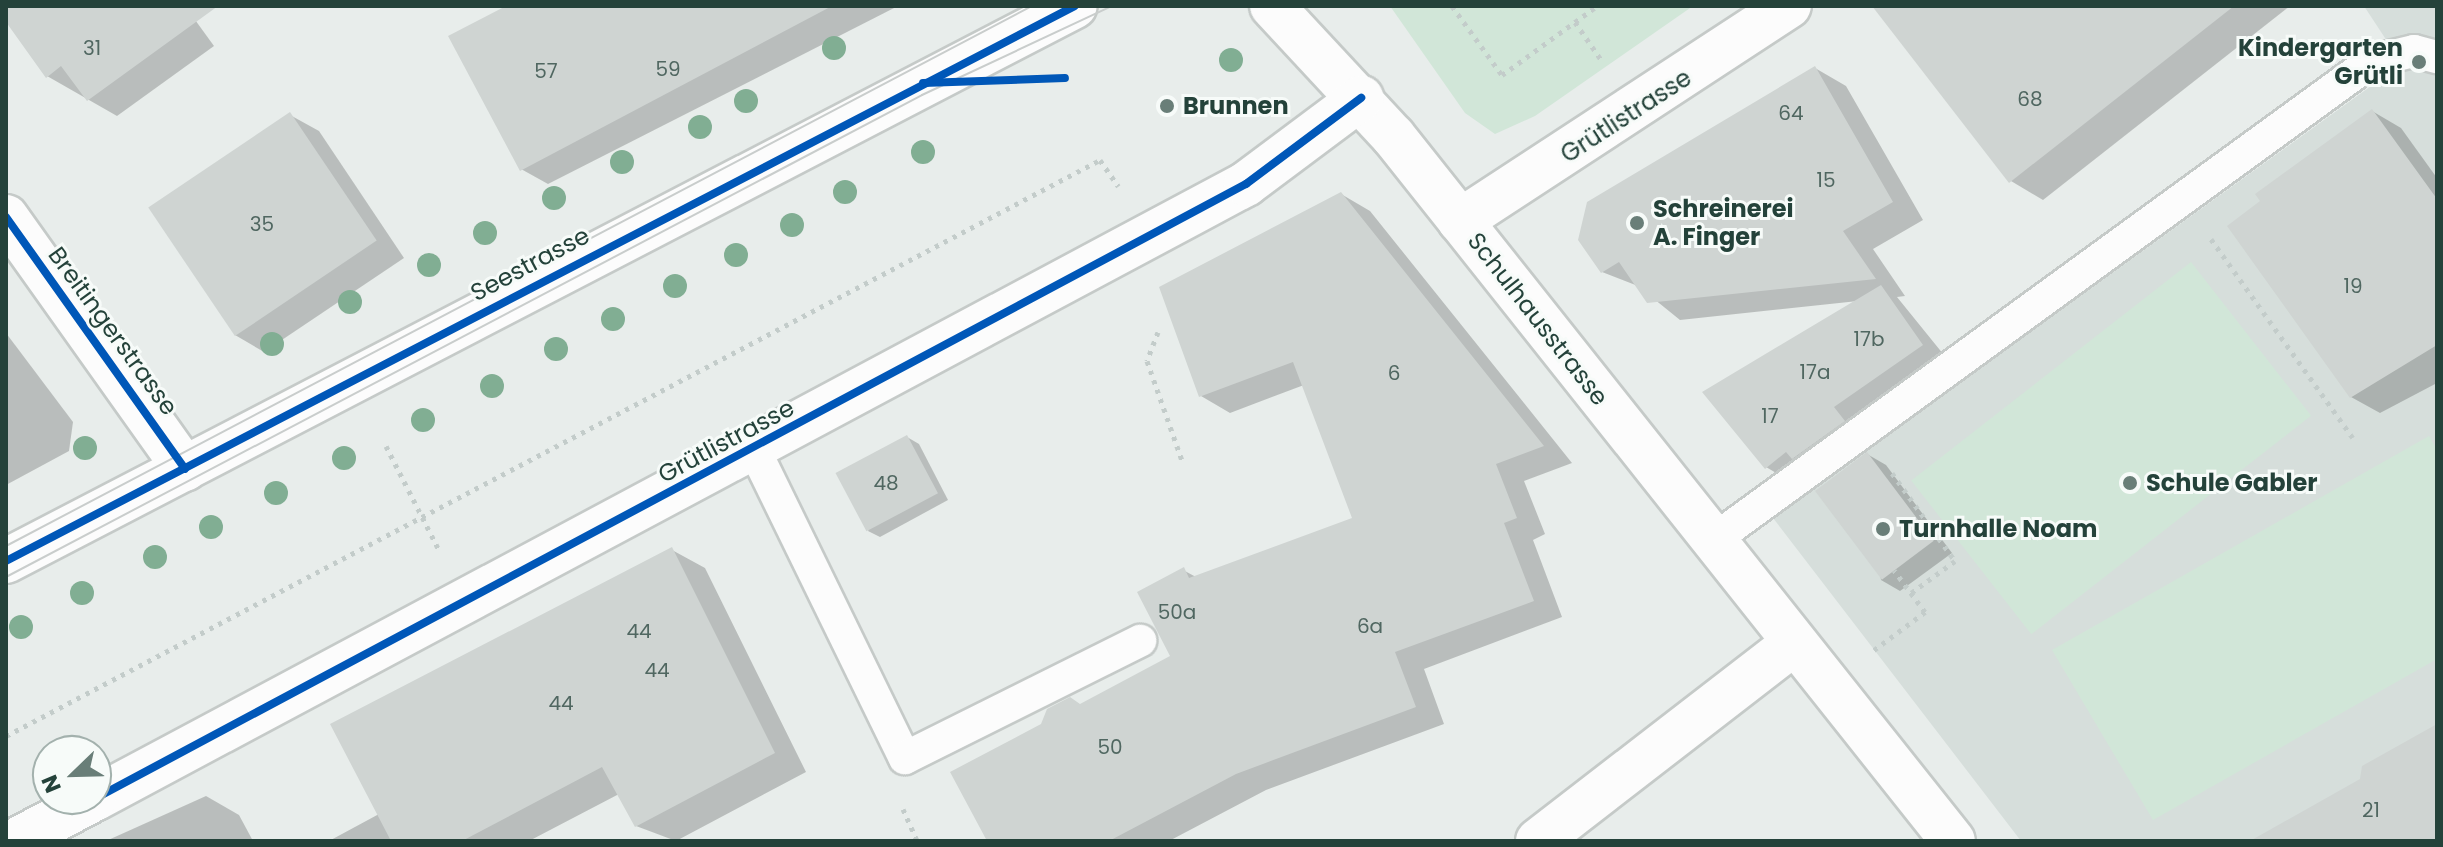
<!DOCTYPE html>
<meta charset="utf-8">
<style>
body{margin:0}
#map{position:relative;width:2443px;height:847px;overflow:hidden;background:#e8edeb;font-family:Poppins,sans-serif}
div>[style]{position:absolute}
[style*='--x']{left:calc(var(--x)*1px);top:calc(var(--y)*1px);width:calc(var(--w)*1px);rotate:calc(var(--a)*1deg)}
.built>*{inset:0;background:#d6dedb}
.green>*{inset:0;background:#d1e6d8;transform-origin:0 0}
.shadow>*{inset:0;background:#0003}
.building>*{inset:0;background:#cfd4d2;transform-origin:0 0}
.path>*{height:5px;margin-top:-2.5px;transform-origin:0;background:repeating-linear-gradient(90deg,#c3ccca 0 4px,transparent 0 10px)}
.roads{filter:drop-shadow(2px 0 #c5cac8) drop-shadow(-2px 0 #c5cac8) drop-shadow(0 2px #c5cac8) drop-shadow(0 -2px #c5cac8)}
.lane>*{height:32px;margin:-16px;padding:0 16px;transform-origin:16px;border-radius:16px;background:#fcfcfc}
.street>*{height:44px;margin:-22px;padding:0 22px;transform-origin:22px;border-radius:22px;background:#fcfcfc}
.secondary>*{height:44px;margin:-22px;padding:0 22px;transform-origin:22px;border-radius:22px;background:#fcfcfc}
.tram>*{height:2px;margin:-1px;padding:0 1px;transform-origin:1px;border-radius:1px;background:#c9cdcc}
.cycleway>*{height:8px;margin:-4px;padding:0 4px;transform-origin:4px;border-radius:4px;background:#0057b8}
.trees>*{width:24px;height:24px;margin:-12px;border-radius:50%;background:#81ae93}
.dots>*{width:22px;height:22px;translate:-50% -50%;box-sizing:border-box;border:4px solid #f7fbf9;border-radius:50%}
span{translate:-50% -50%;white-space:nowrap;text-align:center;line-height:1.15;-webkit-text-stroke:6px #f7fbf9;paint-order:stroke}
.number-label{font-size:20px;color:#506761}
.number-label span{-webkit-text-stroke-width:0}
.poi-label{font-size:24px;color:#24423a;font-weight:700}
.right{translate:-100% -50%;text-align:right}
.left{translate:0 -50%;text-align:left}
.street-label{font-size:24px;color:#24423a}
.frame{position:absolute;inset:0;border:8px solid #24423a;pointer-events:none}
.north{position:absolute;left:32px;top:735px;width:80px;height:80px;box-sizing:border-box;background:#f7fbf9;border:2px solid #a3b1ad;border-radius:50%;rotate:247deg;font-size:22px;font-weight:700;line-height:32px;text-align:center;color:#24423a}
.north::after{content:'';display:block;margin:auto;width:28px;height:36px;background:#697e78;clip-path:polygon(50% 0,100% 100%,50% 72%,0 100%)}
</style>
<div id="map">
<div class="built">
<i style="clip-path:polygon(2364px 6px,2437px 6px,2437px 841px,2021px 841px,1773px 518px,2389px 73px,2406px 70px)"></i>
</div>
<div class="green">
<i style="clip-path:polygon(1390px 6px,1693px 6px,1535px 116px,1495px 134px,1465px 113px)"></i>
<i style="left:2191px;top:262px;width:195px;height:355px;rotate:52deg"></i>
<i style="clip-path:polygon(2429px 436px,2437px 450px,2437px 659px,2153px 820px,2052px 650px)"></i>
</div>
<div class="shadow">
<i style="clip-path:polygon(6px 6px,185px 6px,214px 46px,117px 116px,47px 76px,6px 19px)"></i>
<i style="clip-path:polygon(510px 6px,898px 6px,548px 184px,521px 169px)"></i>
<i style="clip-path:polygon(1895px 6px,2290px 6px,2043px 200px,2011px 181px)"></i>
<i style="clip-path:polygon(1815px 68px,1846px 86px,1923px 220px,1873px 249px,1905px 296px,1897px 297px,1948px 360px,1793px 483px,1766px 467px,1858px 301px,1680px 320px,1638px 286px,1602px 272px)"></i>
<i style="clip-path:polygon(2372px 111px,2401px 128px,2437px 178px,2437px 383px,2380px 413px,2351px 397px)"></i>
<i style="clip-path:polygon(290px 115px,319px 131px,404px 258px,264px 352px,235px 335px)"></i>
<i style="clip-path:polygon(1341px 194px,1370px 211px,1572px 463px,1524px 481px,1545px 534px,1533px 540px,1562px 617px,1424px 669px,1444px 724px,1266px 790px,1169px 841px,990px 841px,1080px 706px,1173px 657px,1183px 570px,1196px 577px,1354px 519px,1304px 385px,1230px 413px,1201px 396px)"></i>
<i style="clip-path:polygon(6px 333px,73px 422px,69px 451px,6px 485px)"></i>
<i style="clip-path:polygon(907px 437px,919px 444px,948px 500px,880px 537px,868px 531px)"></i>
<i style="clip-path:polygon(1867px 454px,1886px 465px,1952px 553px,1900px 591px,1881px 580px)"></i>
<i style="clip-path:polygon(672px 550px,705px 568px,806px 772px,676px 841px,636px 826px,619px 794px,529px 841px,329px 841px,379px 814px)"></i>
<i style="clip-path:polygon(206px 796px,239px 815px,253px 841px,106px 841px)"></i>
</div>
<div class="building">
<i style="clip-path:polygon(6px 6px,218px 6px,87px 101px,61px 66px,46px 78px,6px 22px)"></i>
<i style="clip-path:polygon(506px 6px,832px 6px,520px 171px,448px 36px)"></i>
<i style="clip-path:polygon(1872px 6px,2234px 6px,2009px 183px)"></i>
<i style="clip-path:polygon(1815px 66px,1893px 202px,1843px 231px,1876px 279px,1647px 303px,1619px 262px,1601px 273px,1578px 240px,1587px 202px)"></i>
<i style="clip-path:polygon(2372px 109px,2437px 199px,2437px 345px,2350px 398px,2227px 226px,2260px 201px,2255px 194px)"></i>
<i style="left:290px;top:112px;width:155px;height:171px;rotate:56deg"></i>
<i style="clip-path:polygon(1341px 192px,1544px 446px,1496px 464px,1517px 518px,1504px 523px,1534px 601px,1395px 652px,1416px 707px,1236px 774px,1109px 841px,987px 841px,950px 772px,1041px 724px,1047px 709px,1070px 697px,1080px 704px,1170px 656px,1137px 592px,1184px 567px,1189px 578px,1352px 518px,1293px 362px,1199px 397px,1159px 287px)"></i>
<i style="clip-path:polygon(1881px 285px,1923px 345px,1834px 407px,1845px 421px,1792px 459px,1786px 452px,1765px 469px,1702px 392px)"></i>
<i style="left:907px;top:435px;width:66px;height:81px;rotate:62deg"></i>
<i style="left:1867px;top:452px;width:111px;height:65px;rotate:53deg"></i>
<i style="clip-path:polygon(672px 547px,775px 753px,635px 827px,602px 767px,462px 841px,391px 841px,330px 724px)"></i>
<i style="clip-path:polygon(2437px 724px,2437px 841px,2250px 841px,2360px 779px,2362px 766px)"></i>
</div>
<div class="path">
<i style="--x:1452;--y:6;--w:85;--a:54.1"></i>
<i style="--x:1502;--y:75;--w:117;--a:-36"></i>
<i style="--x:1575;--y:22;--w:47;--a:55.3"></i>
<i style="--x:2211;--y:239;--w:244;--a:54.5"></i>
<i style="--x:1158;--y:332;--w:31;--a:111"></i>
<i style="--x:1147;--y:361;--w:108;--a:70.6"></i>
<i style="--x:386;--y:446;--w:119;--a:63"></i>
<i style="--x:1892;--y:473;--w:108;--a:54.4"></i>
<i style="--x:1955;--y:561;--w:54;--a:144"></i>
<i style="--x:1874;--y:650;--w:64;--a:-36.7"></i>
<i style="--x:1925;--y:612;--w:52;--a:-126.4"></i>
<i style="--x:6;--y:736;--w:1236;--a:-27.77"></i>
<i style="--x:1100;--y:160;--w:32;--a:55"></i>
<i style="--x:903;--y:809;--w:35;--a:66"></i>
</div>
<div class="roads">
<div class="lane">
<i style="--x:754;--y:449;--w:344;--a:64"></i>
<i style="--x:905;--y:758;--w:263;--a:-26.5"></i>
<i style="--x:1712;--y:541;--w:816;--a:-36.03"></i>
<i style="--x:2372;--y:61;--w:43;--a:-13.4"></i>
<i style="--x:2414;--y:51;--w:24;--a:15"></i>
</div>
<div class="street">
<i style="--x:1272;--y:6;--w:178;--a:47.1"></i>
<i style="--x:1393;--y:136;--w:900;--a:51.54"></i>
<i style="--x:6;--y:217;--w:309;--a:54.6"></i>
<i style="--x:1460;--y:221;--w:393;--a:-33.2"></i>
<i style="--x:96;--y:798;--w:1304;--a:-28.1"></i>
<i style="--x:1246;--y:184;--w:144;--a:-36.8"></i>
<i style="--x:15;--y:841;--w:89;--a:-28"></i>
<i style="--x:1538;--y:841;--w:322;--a:-37.7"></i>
</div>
<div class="secondary">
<i style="--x:6;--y:561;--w:1204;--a:-27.44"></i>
</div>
</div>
<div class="tram">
<i style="--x:6;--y:546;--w:1159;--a:-27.76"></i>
<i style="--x:6;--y:577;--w:1035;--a:-27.75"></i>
<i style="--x:922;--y:95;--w:210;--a:-25.1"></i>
</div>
<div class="cycleway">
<i style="--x:923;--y:83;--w:142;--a:-2"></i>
<i style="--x:6;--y:217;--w:309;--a:54.6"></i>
<i style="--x:6;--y:561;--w:1204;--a:-27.44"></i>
<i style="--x:96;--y:798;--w:1304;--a:-28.1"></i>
<i style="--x:1246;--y:184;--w:144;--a:-36.8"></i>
</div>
<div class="trees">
<i style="left:834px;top:48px"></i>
<i style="left:1231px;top:60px"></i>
<i style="left:746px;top:101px"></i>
<i style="left:700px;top:127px"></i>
<i style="left:923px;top:152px"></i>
<i style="left:622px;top:162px"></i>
<i style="left:845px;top:192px"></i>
<i style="left:554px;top:198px"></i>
<i style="left:792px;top:225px"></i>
<i style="left:485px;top:233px"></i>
<i style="left:736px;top:255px"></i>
<i style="left:429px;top:265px"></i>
<i style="left:675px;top:286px"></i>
<i style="left:350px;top:302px"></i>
<i style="left:613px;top:319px"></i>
<i style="left:272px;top:344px"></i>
<i style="left:556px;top:349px"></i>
<i style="left:492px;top:386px"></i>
<i style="left:423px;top:420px"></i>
<i style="left:85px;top:448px"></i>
<i style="left:344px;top:458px"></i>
<i style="left:276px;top:493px"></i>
<i style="left:211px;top:527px"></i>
<i style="left:155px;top:557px"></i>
<i style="left:82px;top:593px"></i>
<i style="left:21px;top:627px"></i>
</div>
<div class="dots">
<i style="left:2419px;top:62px;background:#697e78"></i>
<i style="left:1167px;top:106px;background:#697e78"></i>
<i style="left:1637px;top:223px;background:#697e78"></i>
<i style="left:2130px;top:483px;background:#697e78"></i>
<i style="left:1883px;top:529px;background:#697e78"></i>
</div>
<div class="number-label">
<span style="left:92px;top:48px">31</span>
<span style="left:668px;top:69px">59</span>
<span style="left:546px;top:71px">57</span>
<span style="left:2030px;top:99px">68</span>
<span style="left:1791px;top:113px">64</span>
<span style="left:1826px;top:180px">15</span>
<span style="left:262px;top:224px">35</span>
<span style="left:2353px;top:286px">19</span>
<span style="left:1869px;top:339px">17b</span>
<span style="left:1815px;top:372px">17a</span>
<span style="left:1394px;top:373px">6</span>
<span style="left:1770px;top:416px">17</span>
<span style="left:886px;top:483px">48</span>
<span style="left:1177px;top:612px">50a</span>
<span style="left:1370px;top:626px">6a</span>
<span style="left:639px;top:631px">44</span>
<span style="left:657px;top:670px">44</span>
<span style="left:561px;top:703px">44</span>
<span style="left:1110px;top:747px">50</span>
<span style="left:2371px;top:810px">21</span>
</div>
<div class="poi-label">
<span class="right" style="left:2403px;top:62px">Kindergarten<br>Grütli</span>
<span class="left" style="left:1183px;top:106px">Brunnen</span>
<span class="left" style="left:1653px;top:223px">Schreinerei<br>A. Finger</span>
<span class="left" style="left:2146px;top:483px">Schule Gabler</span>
<span class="left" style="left:1899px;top:529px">Turnhalle Noam</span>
</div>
<div class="street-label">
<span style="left:1626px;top:116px;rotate:-33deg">Grütlistrasse</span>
<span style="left:530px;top:264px;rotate:-28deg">Seestrasse</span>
<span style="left:1538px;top:319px;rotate:52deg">Schulhausstrasse</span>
<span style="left:113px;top:331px;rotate:54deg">Breitingerstrasse</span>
<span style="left:726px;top:441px;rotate:-28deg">Grütlistrasse</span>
</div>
<div class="frame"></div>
<div class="north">N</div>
</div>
